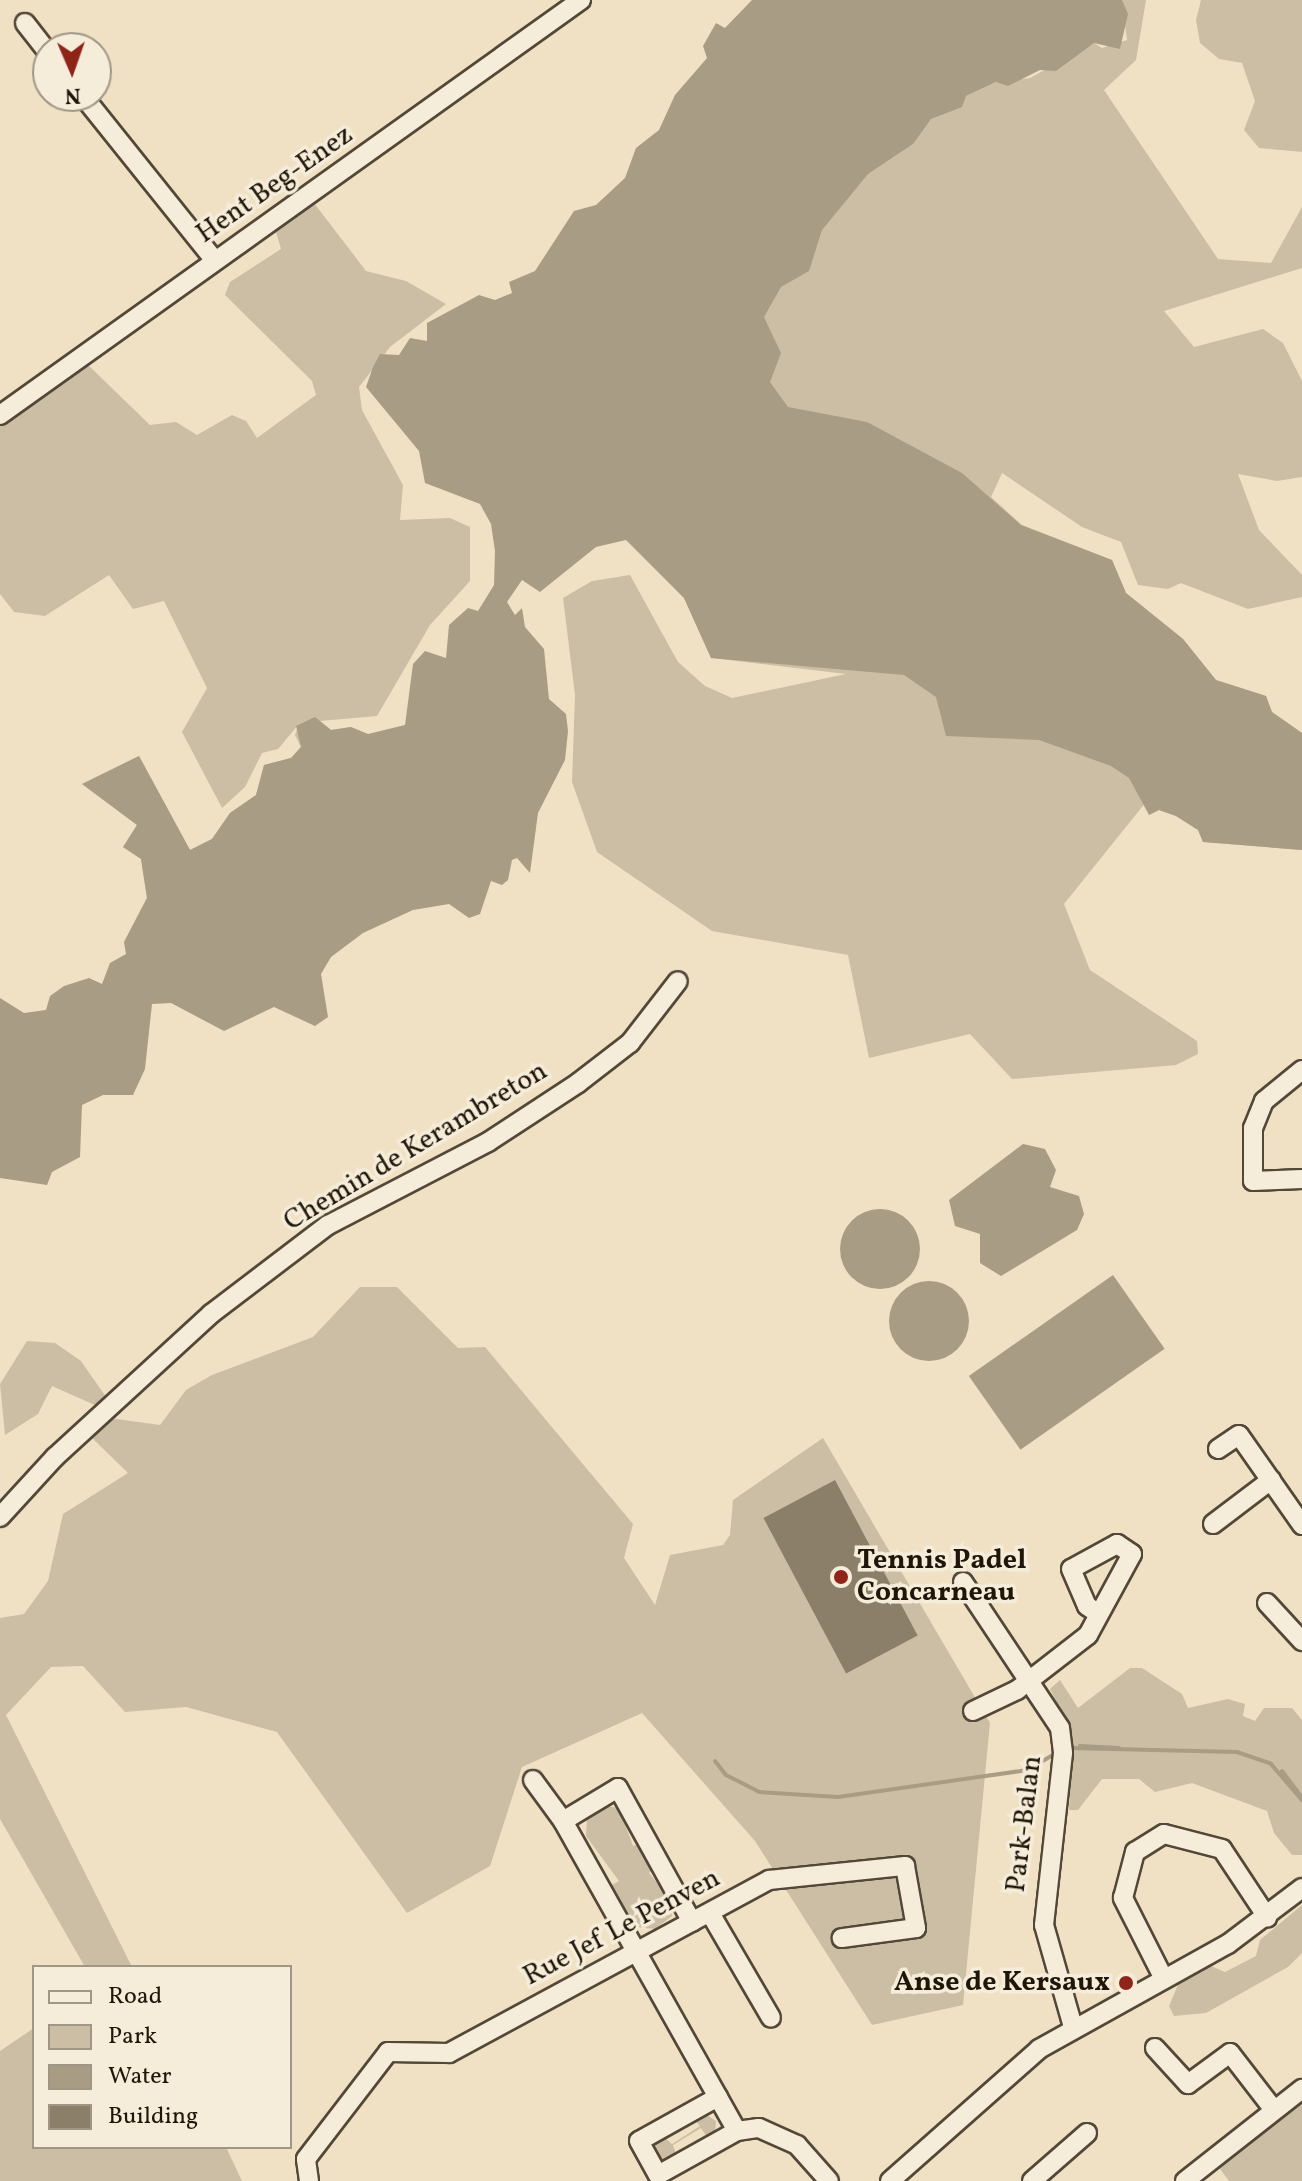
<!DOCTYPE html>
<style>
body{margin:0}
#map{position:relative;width:1302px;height:2181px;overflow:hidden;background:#f0e1c4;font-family:Vollkorn,serif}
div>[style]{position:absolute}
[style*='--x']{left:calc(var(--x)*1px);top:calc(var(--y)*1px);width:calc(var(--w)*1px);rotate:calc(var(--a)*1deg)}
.green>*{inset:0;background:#ccbea4}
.water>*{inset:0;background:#a99c84;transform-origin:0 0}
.round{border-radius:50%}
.stream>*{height:4px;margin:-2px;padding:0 2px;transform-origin:2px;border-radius:2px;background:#a99c84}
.building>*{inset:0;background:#8c7f6a;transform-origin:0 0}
.roads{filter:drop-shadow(2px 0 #534837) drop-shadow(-2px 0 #534837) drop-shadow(0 2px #534837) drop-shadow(0 -2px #534837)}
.minor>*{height:18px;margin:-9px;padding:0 9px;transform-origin:9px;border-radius:9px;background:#f5ecd9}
.dots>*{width:22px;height:22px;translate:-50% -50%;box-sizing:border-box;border:4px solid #f5ecd9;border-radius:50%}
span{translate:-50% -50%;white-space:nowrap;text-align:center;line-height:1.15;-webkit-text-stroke:7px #f5ecd9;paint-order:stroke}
.street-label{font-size:28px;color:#1f1508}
.poi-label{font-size:28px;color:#1f1508;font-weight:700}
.left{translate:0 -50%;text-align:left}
.right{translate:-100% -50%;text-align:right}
.legend{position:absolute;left:32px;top:1965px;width:260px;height:184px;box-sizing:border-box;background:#f5ecd9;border:2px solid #9f9685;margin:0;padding:10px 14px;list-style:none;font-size:24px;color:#1f1508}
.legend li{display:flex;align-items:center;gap:16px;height:40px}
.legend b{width:40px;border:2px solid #9f9685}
.north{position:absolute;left:32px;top:32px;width:80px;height:80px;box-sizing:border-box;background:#f5ecd9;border:2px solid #9f9685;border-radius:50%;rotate:178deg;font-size:22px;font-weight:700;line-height:32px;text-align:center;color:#1f1508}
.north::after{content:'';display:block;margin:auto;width:28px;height:36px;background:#8f2418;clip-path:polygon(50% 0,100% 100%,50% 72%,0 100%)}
</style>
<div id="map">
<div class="green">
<i style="clip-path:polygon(1122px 0,1146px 0,1136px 60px,1104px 90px,1218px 259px,1271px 263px,1302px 207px,1302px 268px,1164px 311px,1194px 347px,1263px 329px,1283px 343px,1302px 381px,1302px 477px,1277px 481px,1238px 474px,1259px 530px,1302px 575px,1302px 597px,1248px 609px,1181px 583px,1168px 589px,1138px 585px,1121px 542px,1082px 527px,1002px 473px,991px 497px,1022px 525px,1112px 560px,1126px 593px,1183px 639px,1216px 680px,1266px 696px,1272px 712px,1302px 733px,1302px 850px,1203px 842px,1198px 830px,1176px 816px,1159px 810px,1149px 815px,1146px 802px,1064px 904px,1090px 970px,1197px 1041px,1198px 1054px,1176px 1065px,1012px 1079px,970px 1034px,869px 1058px,848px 955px,712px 931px,597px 852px,572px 782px,575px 695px,563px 598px,592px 581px,630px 575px,678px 662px,705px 686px,732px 698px,846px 674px,711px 658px,684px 598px,626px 539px,661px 358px,962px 64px,892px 159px,931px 119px,966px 96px,996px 82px,1030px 78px,1094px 43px,1102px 48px,1127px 40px)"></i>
<i style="clip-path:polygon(1201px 0,1302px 0,1302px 152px,1259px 148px,1244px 130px,1255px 101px,1242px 63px,1219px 59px,1200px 43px,1196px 20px)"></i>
<i style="clip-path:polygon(314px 203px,366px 271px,406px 281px,446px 304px,390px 347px,359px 387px,362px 410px,403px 485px,400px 520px,450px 518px,470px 527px,470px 581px,430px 625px,377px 716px,320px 721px,331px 730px,351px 727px,124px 942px,147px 898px,141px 859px,123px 847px,137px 825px,82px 784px,139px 756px,190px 850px,212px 839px,230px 813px,256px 795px,264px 765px,291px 758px,301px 747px,295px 735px,299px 724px,278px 749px,262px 753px,245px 787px,222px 808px,182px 732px,207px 688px,164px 601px,133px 609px,109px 575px,45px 616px,14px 612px,0 594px,0 425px,88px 365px,150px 425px,176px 422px,197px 435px,232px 415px,246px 421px,257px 438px,316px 395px,312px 381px,225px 295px,230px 282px,281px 249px,276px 232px)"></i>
<i style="clip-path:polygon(360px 1287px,397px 1287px,458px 1348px,485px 1347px,633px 1524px,624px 1558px,655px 1605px,670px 1555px,723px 1545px,730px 1535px,733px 1500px,823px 1438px,990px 1723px,963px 2005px,872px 2025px,755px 1841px,642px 1713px,522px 1767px,490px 1866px,407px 1913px,277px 1732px,186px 1707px,125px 1712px,83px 1666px,51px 1667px,6px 1715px,132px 1967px,85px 1967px,0 1819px,0 1618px,24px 1614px,48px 1581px,63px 1514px,128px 1473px,90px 1436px,109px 1418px,160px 1425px,186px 1390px,212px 1375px,313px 1337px)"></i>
<i style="clip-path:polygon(27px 1341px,55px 1343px,81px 1361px,106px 1397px,97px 1406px,52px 1386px,38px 1414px,5px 1435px,0 1384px)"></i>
<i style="clip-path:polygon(1130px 1668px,1142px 1668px,1182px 1694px,1188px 1708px,1228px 1699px,1245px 1704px,1243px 1716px,1255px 1721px,1264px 1708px,1292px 1708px,1302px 1720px,1302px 1855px,1292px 1855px,1274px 1833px,1267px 1811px,1192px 1783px,1155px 1792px,1139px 1779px,1102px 1779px,1078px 1810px,1069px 1810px,1073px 1737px,1050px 1689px,1060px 1680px,1078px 1708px)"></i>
<i style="clip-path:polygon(607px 1806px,619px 1808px,633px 1846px,640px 1843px,654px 1869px,649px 1873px,673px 1902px,672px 1916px,655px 1929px,636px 1927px,612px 1885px,619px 1881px,586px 1836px,587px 1818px)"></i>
<i style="clip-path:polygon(1302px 1905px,1302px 1953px,1288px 1967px,1206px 2013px,1174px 2016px,1169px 2006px,1180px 1980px,1209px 1965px,1225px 1972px,1256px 1956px,1260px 1940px)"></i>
<i style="clip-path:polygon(34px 2028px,34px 2147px,226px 2147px,242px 2181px,0 2181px,0 2051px)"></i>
<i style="clip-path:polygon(1302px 2095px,1302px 2181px,1229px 2181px,1215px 2162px)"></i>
<i style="clip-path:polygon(705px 2114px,716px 2121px,715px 2133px,707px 2137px,701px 2128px,673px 2145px,676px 2154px,664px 2160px,654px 2153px,656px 2143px,664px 2137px,672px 2144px,700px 2126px,693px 2118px)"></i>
</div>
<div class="water">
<i style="clip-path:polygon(752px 0,1122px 0,1128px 14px,1120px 49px,1094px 43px,1056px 71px,1040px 70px,1008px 86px,996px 82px,966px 96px,962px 107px,931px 119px,913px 144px,868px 174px,822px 230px,809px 271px,781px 287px,764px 317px,781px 353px,770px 382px,788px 407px,867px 422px,962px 473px,1021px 525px,1112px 560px,1126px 593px,1183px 639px,1216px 680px,1266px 696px,1272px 712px,1302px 733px,1302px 850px,1203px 842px,1198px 830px,1176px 816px,1159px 810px,1149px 815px,1129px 778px,1111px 766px,1039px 740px,946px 736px,936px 697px,904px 675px,711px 658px,684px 598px,626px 540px,596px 547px,540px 592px,522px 580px,507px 602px,515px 615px,522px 608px,525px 627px,544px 649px,549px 699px,566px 714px,568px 731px,565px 760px,538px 813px,530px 873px,517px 858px,512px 860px,508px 880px,502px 885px,491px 881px,480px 914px,469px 918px,449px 904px,413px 910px,363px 933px,331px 957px,321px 974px,328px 1017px,315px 1026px,274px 1007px,224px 1031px,171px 1003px,152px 1004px,145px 1069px,133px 1095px,103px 1095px,82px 1105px,80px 1157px,52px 1172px,47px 1185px,0 1178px,0 998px,24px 1013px,46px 1010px,50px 996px,64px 986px,89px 978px,102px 984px,110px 963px,126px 954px,124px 942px,147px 898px,141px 859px,123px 847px,137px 825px,82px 784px,139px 756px,190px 850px,212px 839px,230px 813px,256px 795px,264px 765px,291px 758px,301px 747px,296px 726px,315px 717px,331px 730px,351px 727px,368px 734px,405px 725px,413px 664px,425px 651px,446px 658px,449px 625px,468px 608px,478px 611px,494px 585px,495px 551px,491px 524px,480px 504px,425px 483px,419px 451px,366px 387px,373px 367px,380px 354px,399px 355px,410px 338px,427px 341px,427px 323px,479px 295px,495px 300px,512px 293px,509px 282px,535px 271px,574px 211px,596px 205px,625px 178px,636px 148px,659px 130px,675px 95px,707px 58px,703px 46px,716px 23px,725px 28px)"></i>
<i style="clip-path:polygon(1023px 1144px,1045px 1149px,1056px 1170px,1050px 1187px,1079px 1196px,1084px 1214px,1077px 1230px,1001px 1276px,980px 1263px,980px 1234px,955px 1226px,949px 1200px)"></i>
<i class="round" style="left:840px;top:1209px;width:80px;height:80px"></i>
<i style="left:1113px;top:1275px;width:90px;height:176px;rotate:55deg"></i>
<i class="round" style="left:889px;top:1281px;width:80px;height:80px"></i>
</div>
<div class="stream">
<i style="--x:1080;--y:1746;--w:39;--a:3"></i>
<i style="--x:1070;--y:1748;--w:167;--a:1.4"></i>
<i style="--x:1237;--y:1752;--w:36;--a:19"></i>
<i style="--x:1271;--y:1764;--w:48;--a:49.3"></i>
<i style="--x:715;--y:1761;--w:18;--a:52"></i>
<i style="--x:726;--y:1775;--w:37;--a:27"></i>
<i style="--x:759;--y:1792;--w:79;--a:3.6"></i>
<i style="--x:838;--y:1797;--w:191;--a:-8.1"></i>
<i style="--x:1027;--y:1770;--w:36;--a:-30"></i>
<i style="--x:1282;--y:1771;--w:31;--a:53"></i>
</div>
<div class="building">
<i style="left:835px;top:1480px;width:176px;height:81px;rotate:62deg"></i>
</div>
<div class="roads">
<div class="minor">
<i style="--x:25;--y:23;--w:37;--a:52"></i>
<i style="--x:83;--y:96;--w:211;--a:51.3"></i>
<i style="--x:0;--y:415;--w:714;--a:-35.54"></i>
<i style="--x:1302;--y:1070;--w:49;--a:140.8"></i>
<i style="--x:1264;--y:1101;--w:29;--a:112"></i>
<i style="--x:1253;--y:1128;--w:53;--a:90"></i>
<i style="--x:1253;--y:1181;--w:49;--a:-2.3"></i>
<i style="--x:1218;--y:1449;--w:25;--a:-34"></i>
<i style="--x:1239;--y:1435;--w:110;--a:55"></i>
<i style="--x:0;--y:1517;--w:81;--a:-47.5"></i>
<i style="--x:55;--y:1457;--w:212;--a:-42.5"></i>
<i style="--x:211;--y:1314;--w:147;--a:-37.3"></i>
<i style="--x:328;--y:1225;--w:180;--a:-27.4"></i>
<i style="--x:488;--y:1142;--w:108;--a:-33.2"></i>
<i style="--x:578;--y:1083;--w:66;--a:-37.6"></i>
<i style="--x:630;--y:1043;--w:78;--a:-52.3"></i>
<i style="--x:1213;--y:1524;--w:73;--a:-37.2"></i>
<i style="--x:963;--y:1582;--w:175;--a:56.4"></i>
<i style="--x:1060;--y:1728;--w:25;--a:83"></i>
<i style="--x:1063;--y:1753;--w:173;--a:96.3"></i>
<i style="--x:1044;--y:1925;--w:106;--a:74.1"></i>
<i style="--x:1267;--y:1603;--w:52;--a:47.4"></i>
<i style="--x:973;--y:1711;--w:49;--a:-25.5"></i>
<i style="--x:1017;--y:1690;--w:90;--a:-37.8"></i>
<i style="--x:1088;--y:1635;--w:92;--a:-61.5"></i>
<i style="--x:1132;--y:1554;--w:18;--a:-146"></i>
<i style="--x:1117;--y:1544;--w:52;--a:151.5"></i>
<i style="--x:1071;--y:1569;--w:40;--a:66.6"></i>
<i style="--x:1087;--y:1606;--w:14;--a:34"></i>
<i style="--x:533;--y:1780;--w:51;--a:53.8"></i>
<i style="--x:563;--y:1821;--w:355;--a:60.7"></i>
<i style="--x:563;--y:1821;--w:64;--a:-31"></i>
<i style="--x:618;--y:1788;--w:153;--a:61.1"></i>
<i style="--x:710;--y:1913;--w:121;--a:59.8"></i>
<i style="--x:1163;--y:1977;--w:89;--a:-116.9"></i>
<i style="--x:1123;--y:1898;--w:48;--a:-75.4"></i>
<i style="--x:1135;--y:1852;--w:34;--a:-32"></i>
<i style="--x:1164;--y:1834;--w:60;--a:14.5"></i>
<i style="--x:1222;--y:1849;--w:82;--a:56.5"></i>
<i style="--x:1155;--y:2048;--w:49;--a:47.5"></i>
<i style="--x:1188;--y:2084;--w:52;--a:-36.4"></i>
<i style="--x:1230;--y:2053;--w:72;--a:52.3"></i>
<i style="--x:718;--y:2097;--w:90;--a:150.9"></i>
<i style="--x:639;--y:2141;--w:39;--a:61"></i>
<i style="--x:658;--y:2175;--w:90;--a:-29.1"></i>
<i style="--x:737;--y:2131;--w:22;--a:-8"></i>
<i style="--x:759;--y:2128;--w:42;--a:24.1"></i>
<i style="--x:797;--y:2145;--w:48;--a:48.4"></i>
<i style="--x:309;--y:2181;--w:22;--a:-98"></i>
<i style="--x:306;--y:2159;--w:135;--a:-52.5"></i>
<i style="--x:388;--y:2052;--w:61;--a:0.9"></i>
<i style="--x:449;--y:2053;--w:364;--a:-28.4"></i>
<i style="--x:769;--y:1880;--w:137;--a:-5.9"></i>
<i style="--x:905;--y:1866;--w:63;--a:79.9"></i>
<i style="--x:916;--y:1928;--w:75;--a:172.3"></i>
<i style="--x:890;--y:2181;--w:199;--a:-41.5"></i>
<i style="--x:1039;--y:2049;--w:216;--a:-29.1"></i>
<i style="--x:1228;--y:1944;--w:93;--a:-37.1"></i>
<i style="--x:1032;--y:2181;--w:73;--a:-41.1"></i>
<i style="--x:1185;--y:2181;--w:149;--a:-38.2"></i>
</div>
</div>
<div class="dots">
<i style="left:841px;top:1577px;background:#8f2418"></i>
<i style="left:1126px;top:1983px;background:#8f2418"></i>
</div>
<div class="street-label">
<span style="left:275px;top:185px;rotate:-35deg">Hent Beg-Enez</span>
<span style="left:416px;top:1147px;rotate:-31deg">Chemin de Kerambreton</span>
<span style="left:1025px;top:1824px;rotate:-83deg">Park-Balan</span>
<span style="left:622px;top:1928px;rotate:-28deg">Rue Jef Le Penven</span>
</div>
<div class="poi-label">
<span class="left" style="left:857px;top:1577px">Tennis Padel<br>Concarneau</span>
<span class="right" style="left:1110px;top:1983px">Anse de Kersaux</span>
</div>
<ul class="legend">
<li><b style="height:10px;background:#f5ecd9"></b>Road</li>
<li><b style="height:22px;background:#ccbea4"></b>Park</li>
<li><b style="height:22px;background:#a99c84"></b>Water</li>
<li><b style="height:22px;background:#8c7f6a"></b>Building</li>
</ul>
<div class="north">N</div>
</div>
